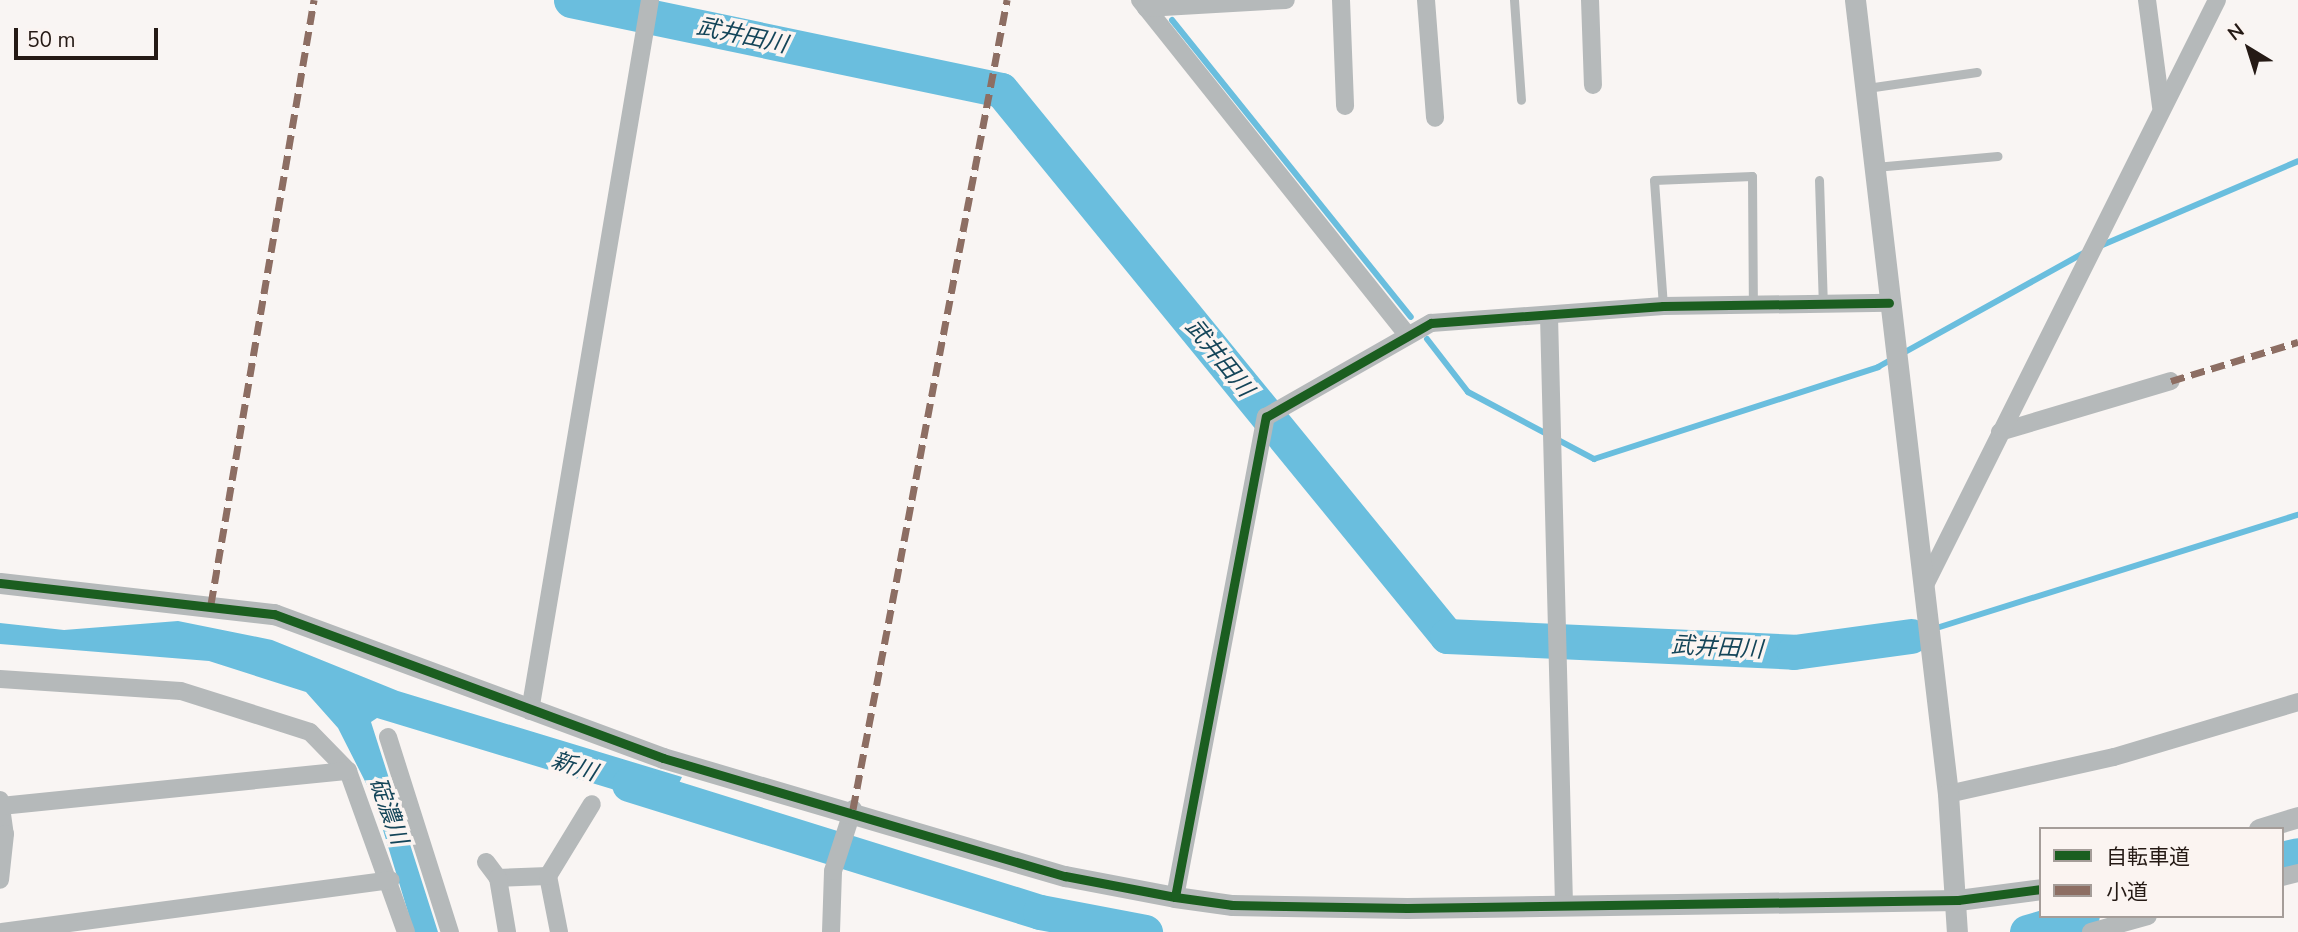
<!DOCTYPE html>
<meta charset="utf-8">
<style>
body{margin:0}
#map{position:relative;width:2298px;height:932px;overflow:hidden;background:#f9f5f3;font-family:"Nunito Sans","Noto Sans JP",sans-serif}
div>[style]{position:absolute}
[style*='--x']{left:calc(var(--x)*1px);top:calc(var(--y)*1px);width:calc(var(--w)*1px);rotate:calc(var(--a)*1deg)}
.water>*{inset:0;background:#6abede}
.stream>*{height:6px;margin:-3px;padding:0 3px;transform-origin:3px;border-radius:3px;background:#6abede}
.river>*{height:35px;margin:-17.5px;padding:0 17.5px;transform-origin:17.5px;border-radius:17.5px;background:#6abede}
.service>*{height:9px;margin:-4.5px;padding:0 4.5px;transform-origin:4.5px;border-radius:4.5px;background:#b5b9ba}
.minor>*{height:18px;margin:-9px;padding:0 9px;transform-origin:9px;border-radius:9px;background:#b5b9ba}
.tertiary>*{height:21px;margin:-10.5px;padding:0 10.5px;transform-origin:10.5px;border-radius:10.5px;background:#b5b9ba}
.quiet>*{height:7px;margin-top:-3.5px;transform-origin:0;background:repeating-linear-gradient(90deg,#8d6e63 0 14px,transparent 0 21px)}
.cycleway>*{height:9px;margin:-4.5px;padding:0 4.5px;transform-origin:4.5px;border-radius:4.5px;background:#1b5e20}
span{translate:-50% -50%;white-space:nowrap;text-align:center;line-height:1.15;-webkit-text-stroke:7px #fbf4f1;paint-order:stroke}
.water-label{font-size:23px;color:#144559;font-style:italic}
.legend{position:absolute;left:2039px;top:827px;width:245px;height:91px;box-sizing:border-box;background:#fbf4f1;border:2px solid #a59d99;margin:0;padding:9px 12px;list-style:none;font-size:21px;color:#251a15}
.legend li{display:flex;align-items:center;gap:14px;height:35px}
.legend b{width:35px;border:2px solid #a59d99}
.north{position:absolute;left:2214px;top:14px;width:70px;height:70px;-webkit-text-stroke:5px #fbf4f1;paint-order:stroke;rotate:322deg;font-size:19px;font-weight:700;line-height:28px;text-align:center;color:#251a15}
.north::after{content:'';display:block;margin:auto;width:24px;height:32px;background:#251a15;clip-path:polygon(50% 0,100% 100%,50% 72%,0 100%)}
.scale{position:absolute;left:14px;top:28px;width:144px;height:32px;box-sizing:border-box;border:4px solid #251a15;border-top:0;padding-left:9px;font-size:21px;line-height:24px;white-space:nowrap;color:#251a15;-webkit-text-stroke:5px #fbf4f1;paint-order:stroke}
</style>
<div id="map">
<div class="water">
<div style="clip-path:polygon(178px 621px,272px 640px,398px 691px,682px 777px,668px 806px,377px 718px,371px 722px,438px 932px,414px 932px,373px 797px,338px 728px,306px 692px,209px 661px,0 644px,0 623px,64px 630px)"></div>
</div>
<div class="stream">
<div style="--x:1172;--y:20;--w:381;--a:51.2"></div>
<div style="--x:2100;--y:246;--w:215;--a:-23.2"></div>
<div style="--x:1427;--y:339;--w:67;--a:52.3"></div>
<div style="--x:1468;--y:392;--w:143;--a:28"></div>
<div style="--x:1594;--y:459;--w:299;--a:-17.9"></div>
<div style="--x:1878;--y:367;--w:239;--a:-29"></div>
<div style="--x:1911;--y:636;--w:405;--a:-17.4"></div>
</div>
<div class="river">
<div style="--x:571;--y:0;--w:439;--a:11.8"></div>
<div style="--x:1001;--y:90;--w:705;--a:50.76"></div>
<div style="--x:1447;--y:636;--w:347;--a:2.6"></div>
<div style="--x:1794;--y:652;--w:118;--a:-7.8"></div>
<div style="--x:629;--y:784;--w:430;--a:17.3"></div>
<div style="--x:1040;--y:912;--w:107;--a:10.8"></div>
<div style="--x:2282;--y:859;--w:16;--a:-14"></div>
<div style="--x:2027;--y:932;--w:57;--a:-16.2"></div>
</div>
<div class="service">
<div style="--x:1514;--y:0;--w:100;--a:86"></div>
<div style="--x:1867;--y:88;--w:111;--a:-8.3"></div>
<div style="--x:1875;--y:167;--w:123;--a:-5.1"></div>
<div style="--x:1819;--y:180;--w:124;--a:88.2"></div>
<div style="--x:1663;--y:306;--w:126;--a:-94.1"></div>
<div style="--x:1654;--y:180;--w:98;--a:-2.3"></div>
<div style="--x:1752;--y:176;--w:129;--a:89.6"></div>
</div>
<div class="minor">
<div style="--x:1140;--y:0;--w:426;--a:51.4"></div>
<div style="--x:1341;--y:0;--w:106;--a:87.8"></div>
<div style="--x:1426;--y:0;--w:118;--a:85.6"></div>
<div style="--x:1590;--y:0;--w:85;--a:88"></div>
<div style="--x:2147;--y:0;--w:108;--a:82.5"></div>
<div style="--x:1146;--y:8;--w:140;--a:-3.3"></div>
<div style="--x:1549;--y:316;--w:589;--a:88.54"></div>
<div style="--x:2000;--y:432;--w:178;--a:-16.6"></div>
<div style="--x:1923;--y:589;--w:658;--a:-63.47"></div>
<div style="--x:0;--y:679;--w:181;--a:3.8"></div>
<div style="--x:181;--y:691;--w:135;--a:17.6"></div>
<div style="--x:310;--y:732;--w:54;--a:45.7"></div>
<div style="--x:348;--y:771;--w:171;--a:70.2"></div>
<div style="--x:530;--y:711;--w:721;--a:-80.42"></div>
<div style="--x:388;--y:737;--w:205;--a:72.4"></div>
<div style="--x:1948;--y:794;--w:170;--a:-12.6"></div>
<div style="--x:2114;--y:757;--w:192;--a:-16.6"></div>
<div style="--x:0;--y:800;--w:34;--a:82"></div>
<div style="--x:5;--y:834;--w:46;--a:96.2"></div>
<div style="--x:1;--y:806;--w:349;--a:-5.8"></div>
<div style="--x:486;--y:862;--w:20;--a:53"></div>
<div style="--x:498;--y:878;--w:50;--a:-2.3"></div>
<div style="--x:2282;--y:877;--w:16;--a:-14"></div>
<div style="--x:498;--y:878;--w:55;--a:80.5"></div>
<div style="--x:1175;--y:897;--w:489;--a:-79.3"></div>
<div style="--x:1266;--y:417;--w:190;--a:-29.7"></div>
<div style="--x:1431;--y:323;--w:233;--a:-4.2"></div>
<div style="--x:1663;--y:306;--w:226;--a:-0.8"></div>
<div style="--x:2;--y:932;--w:392;--a:-7.6"></div>
<div style="--x:559;--y:932;--w:57;--a:-101.1"></div>
<div style="--x:548;--y:876;--w:84;--a:-58.6"></div>
<div style="--x:831;--y:932;--w:61;--a:-88.1"></div>
<div style="--x:833;--y:871;--w:65;--a:-72.1"></div>
<div style="--x:2091;--y:932;--w:59;--a:-15.7"></div>
</div>
<div class="tertiary">
<div style="--x:1855;--y:0;--w:799;--a:83.32"></div>
<div style="--x:1948;--y:794;--w:138;--a:86.3"></div>
<div style="--x:0;--y:583;--w:276;--a:6.5"></div>
<div style="--x:274;--y:614;--w:415;--a:20.3"></div>
<div style="--x:663;--y:758;--w:419;--a:16.4"></div>
<div style="--x:1065;--y:876;--w:112;--a:10.8"></div>
<div style="--x:1175;--y:897;--w:58;--a:8"></div>
<div style="--x:1232;--y:905;--w:175;--a:1"></div>
<div style="--x:1407;--y:908;--w:551;--a:-0.83"></div>
<div style="--x:1958;--y:900;--w:84;--a:-7.5"></div>
<div style="--x:2259;--y:829;--w:41;--a:-17.1"></div>
</div>
<div class="quiet">
<div style="--x:2171;--y:381;--w:133;--a:-17.1"></div>
<div style="--x:211;--y:604;--w:613;--a:-80.32"></div>
<div style="--x:853;--y:809;--w:824;--a:-79.22"></div>
</div>
<div class="cycleway">
<div style="--x:0;--y:583;--w:276;--a:6.5"></div>
<div style="--x:274;--y:614;--w:415;--a:20.3"></div>
<div style="--x:663;--y:758;--w:419;--a:16.4"></div>
<div style="--x:1065;--y:876;--w:112;--a:10.8"></div>
<div style="--x:1175;--y:897;--w:58;--a:8"></div>
<div style="--x:1232;--y:905;--w:175;--a:1"></div>
<div style="--x:1407;--y:908;--w:551;--a:-0.83"></div>
<div style="--x:1958;--y:900;--w:84;--a:-7.5"></div>
<div style="--x:1175;--y:897;--w:489;--a:-79.3"></div>
<div style="--x:1266;--y:417;--w:190;--a:-29.7"></div>
<div style="--x:1431;--y:323;--w:233;--a:-4.2"></div>
<div style="--x:1663;--y:306;--w:226;--a:-0.8"></div>
</div>
<div class="water-label">
<span style="left:742px;top:36px;rotate:12deg">武井田川</span>
<span style="left:1219px;top:358px;rotate:51deg">武井田川</span>
<span style="left:1717px;top:648px;rotate:3deg">武井田川</span>
<span style="left:574px;top:767px;rotate:18deg">新川</span>
<span style="left:388px;top:811px;rotate:70deg">碇濃川</span>
</div>
<ul class="legend">
<li><b style="height:9px;background:#1b5e20"></b>自転車道</li>
<li><b style="height:9px;background:#8d6e63"></b>小道</li>
</ul>
<div class="north">N</div>
<div class="scale">50 m</div>
</div>
